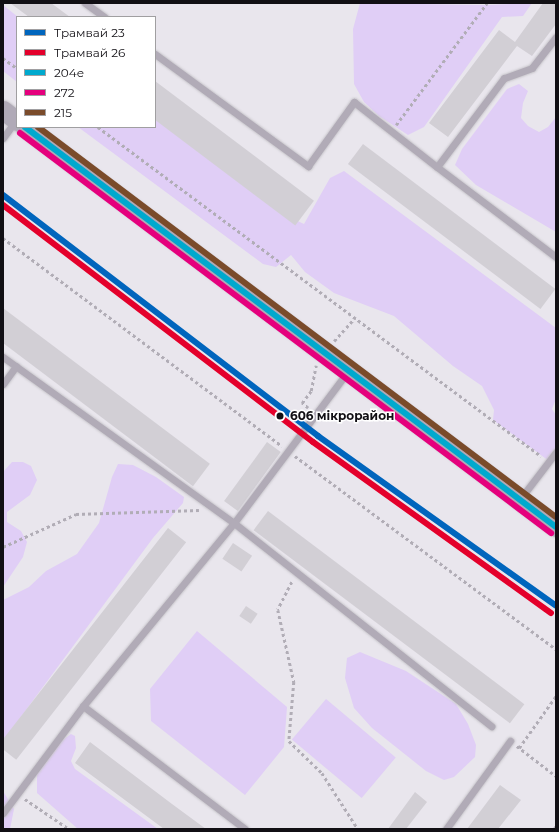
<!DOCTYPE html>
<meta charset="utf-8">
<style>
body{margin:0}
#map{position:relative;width:559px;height:832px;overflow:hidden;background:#e9e6ed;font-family:Montserrat,sans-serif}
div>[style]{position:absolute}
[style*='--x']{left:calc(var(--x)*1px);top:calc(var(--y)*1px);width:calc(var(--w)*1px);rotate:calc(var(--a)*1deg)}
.green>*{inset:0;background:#e0cef6;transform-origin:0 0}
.building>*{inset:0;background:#d2cfd5;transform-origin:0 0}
.path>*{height:2.5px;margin-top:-1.25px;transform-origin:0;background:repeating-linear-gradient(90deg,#b1adb6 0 3px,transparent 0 6px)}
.roads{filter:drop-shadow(0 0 1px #c6c4c9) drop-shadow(0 0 1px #c6c4c9)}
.service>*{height:7px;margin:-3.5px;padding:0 3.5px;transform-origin:3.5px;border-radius:3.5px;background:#b1abb7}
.secondary>*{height:19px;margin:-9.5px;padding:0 9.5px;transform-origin:9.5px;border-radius:9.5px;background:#b0aab7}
.bus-1>*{height:6px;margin:-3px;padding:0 3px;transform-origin:3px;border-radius:3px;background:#00a9ce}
.bus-2>*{height:6px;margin:-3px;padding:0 3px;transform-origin:3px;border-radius:3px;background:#e5007d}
.bus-3>*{height:6px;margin:-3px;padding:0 3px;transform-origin:3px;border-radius:3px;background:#7a4b2a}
.tram-1>*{height:6px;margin:-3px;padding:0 3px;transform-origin:3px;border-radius:3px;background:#0065bd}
.tram-2>*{height:6px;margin:-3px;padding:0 3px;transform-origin:3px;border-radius:3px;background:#e4002b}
.dots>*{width:11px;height:11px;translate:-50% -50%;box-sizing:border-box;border:2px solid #fff;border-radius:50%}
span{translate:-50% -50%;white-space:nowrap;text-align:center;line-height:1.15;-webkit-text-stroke:3px #fff;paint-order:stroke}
.stop-label{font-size:12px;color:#110f14;font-weight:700}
.left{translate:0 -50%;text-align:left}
.frame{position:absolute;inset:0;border:4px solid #110f14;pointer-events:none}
.legend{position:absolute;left:16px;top:16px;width:140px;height:112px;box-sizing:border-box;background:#fff;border:1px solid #a09fa1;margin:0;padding:5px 7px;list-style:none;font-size:12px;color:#110f14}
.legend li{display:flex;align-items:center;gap:8px;height:20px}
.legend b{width:20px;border:1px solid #a09fa1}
</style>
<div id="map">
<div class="green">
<div style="clip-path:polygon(360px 3px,486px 5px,532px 3px,523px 16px,502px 17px,424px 127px,408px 135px,379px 116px,364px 102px,354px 84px,353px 29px)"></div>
<div style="clip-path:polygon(3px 5px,18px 17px,17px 82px,3px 71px)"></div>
<div style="clip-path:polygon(519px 84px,528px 91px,523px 103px,521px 118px,528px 126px,539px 132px,548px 127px,556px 117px,556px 232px,476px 185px,455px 165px,462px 149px,507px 89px)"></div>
<div style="clip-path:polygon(155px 119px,285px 215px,304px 224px,330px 178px,344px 171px,556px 328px,556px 399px,552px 409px,556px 415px,556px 447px,549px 461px,493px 420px,494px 410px,482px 386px,453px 366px,394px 316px,334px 293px,305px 272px,291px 255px,276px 267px,263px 264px,78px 127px,155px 127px)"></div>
<div style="clip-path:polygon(12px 462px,23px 462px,31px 466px,37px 480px,30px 495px,7px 512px,7px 522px,21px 531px,27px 542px,23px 557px,3px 587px,3px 472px)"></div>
<div style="clip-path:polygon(118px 464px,133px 465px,156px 477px,184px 497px,183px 503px,153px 538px,3px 741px,3px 600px,29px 587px,46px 571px,77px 554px,99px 523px,112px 477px)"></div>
<div style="clip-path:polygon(197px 631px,287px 707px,284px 747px,245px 795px,151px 721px,150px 689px)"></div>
<div style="clip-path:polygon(360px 652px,406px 671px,456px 704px,468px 724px,476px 745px,475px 757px,454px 777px,444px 780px,426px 771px,372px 728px,354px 708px,345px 678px,347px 658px)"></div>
<div style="left:326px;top:699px;width:91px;height:53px;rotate:40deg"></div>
<div style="clip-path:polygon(71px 734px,75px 736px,76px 748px,71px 761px,75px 769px,158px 829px,78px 829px,37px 793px,37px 773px,60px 742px)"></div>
<div style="clip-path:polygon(3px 791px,14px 809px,10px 829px,3px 829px)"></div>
</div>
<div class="building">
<div style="clip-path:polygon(10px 3px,51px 3px,70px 17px,29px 17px)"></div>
<div style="clip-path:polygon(543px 3px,556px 3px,556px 24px,532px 56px,517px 46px,448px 137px,429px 123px,499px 30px,515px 42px)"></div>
<div style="left:155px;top:81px;width:199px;height:31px;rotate:37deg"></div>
<div style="left:363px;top:144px;width:241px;height:25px;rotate:37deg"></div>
<div style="left:3px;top:308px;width:259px;height:28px;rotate:37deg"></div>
<div style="left:267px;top:442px;width:17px;height:73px;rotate:36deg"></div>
<div style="left:268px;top:511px;width:321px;height:24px;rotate:37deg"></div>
<div style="left:168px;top:528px;width:23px;height:276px;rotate:38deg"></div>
<div style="left:233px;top:543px;width:23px;height:19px;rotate:34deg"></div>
<div style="left:246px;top:606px;width:14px;height:12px;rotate:34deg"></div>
<div style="clip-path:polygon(90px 742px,172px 804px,206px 829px,164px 829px,75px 763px)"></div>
<div style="clip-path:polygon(500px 785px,521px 800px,498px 829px,467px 829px)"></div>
<div style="clip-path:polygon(415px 792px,427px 802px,406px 829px,388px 829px)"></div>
</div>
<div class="path">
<div style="--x:3;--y:58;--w:17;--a:36"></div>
<div style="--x:396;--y:125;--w:152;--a:-53.3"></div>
<div style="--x:98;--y:127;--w:552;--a:36.6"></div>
<div style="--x:3;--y:238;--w:348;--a:36.7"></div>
<div style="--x:334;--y:341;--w:31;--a:-48"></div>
<div style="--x:308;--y:408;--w:8;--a:-140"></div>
<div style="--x:302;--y:403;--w:15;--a:-53"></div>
<div style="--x:311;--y:391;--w:26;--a:-79"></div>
<div style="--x:295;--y:456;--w:325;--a:36.5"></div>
<div style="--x:3;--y:547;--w:80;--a:-24.3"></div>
<div style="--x:76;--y:514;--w:123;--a:-1.9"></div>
<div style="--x:292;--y:582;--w:31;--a:117"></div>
<div style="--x:278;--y:610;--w:74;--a:77.5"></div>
<div style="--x:294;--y:682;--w:59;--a:94.8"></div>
<div style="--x:289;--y:741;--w:46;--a:44.1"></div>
<div style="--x:322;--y:773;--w:67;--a:57.3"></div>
<div style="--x:517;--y:746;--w:49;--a:37.6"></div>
<div style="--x:519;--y:748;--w:64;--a:-54.6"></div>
<div style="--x:25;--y:799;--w:53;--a:34.3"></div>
<div style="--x:554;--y:829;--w:4;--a:-56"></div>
</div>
<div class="roads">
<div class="service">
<div style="--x:85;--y:3;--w:24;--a:36"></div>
<div style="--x:556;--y:37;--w:39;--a:128"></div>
<div style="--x:532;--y:68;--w:30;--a:160"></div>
<div style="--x:504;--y:78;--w:111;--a:127"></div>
<div style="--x:437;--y:167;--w:149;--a:37.1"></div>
<div style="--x:155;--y:54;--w:190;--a:36.2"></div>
<div style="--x:308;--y:166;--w:79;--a:-54.3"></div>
<div style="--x:354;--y:102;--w:105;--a:38.1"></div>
<div style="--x:3;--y:138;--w:22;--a:-54"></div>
<div style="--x:3;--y:357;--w:284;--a:35.7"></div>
<div style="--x:234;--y:523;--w:190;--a:-53.1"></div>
<div style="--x:3;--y:384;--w:22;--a:-54"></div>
<div style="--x:520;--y:499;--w:59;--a:-52.5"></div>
<div style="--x:83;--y:706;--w:203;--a:37.2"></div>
<div style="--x:3;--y:813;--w:134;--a:-53.2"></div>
<div style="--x:83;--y:706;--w:237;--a:-50.5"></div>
<div style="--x:234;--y:523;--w:328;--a:38.3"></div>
<div style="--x:446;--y:829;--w:109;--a:-54"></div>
</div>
<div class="secondary">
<div style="--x:3;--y:110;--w:18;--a:38"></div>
<div style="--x:25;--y:127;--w:665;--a:36.99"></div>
</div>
</div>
<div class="bus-1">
<div style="--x:25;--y:127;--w:665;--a:36.99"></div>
</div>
<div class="bus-2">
<div style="--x:20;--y:133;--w:665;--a:36.99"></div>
</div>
<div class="bus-3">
<div style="--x:38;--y:127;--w:648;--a:36.98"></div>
</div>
<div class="tram-1">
<div style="--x:3;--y:195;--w:397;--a:37.4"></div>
<div style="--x:318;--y:436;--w:292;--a:35.5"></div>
</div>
<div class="tram-2">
<div style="--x:3;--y:205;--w:390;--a:37.4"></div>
<div style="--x:313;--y:442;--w:293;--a:35.7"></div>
</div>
<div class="dots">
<div style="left:280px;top:416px;background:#110f14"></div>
</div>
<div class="stop-label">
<span class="left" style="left:290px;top:416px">606 мікрорайон</span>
</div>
<div class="frame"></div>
<ul class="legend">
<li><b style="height:5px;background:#0065bd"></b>Трамвай 23</li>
<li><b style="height:5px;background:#e4002b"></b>Трамвай 26</li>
<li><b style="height:5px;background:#00a9ce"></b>204е</li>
<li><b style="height:5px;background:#e5007d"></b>272</li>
<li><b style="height:5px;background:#7a4b2a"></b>215</li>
</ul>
</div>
